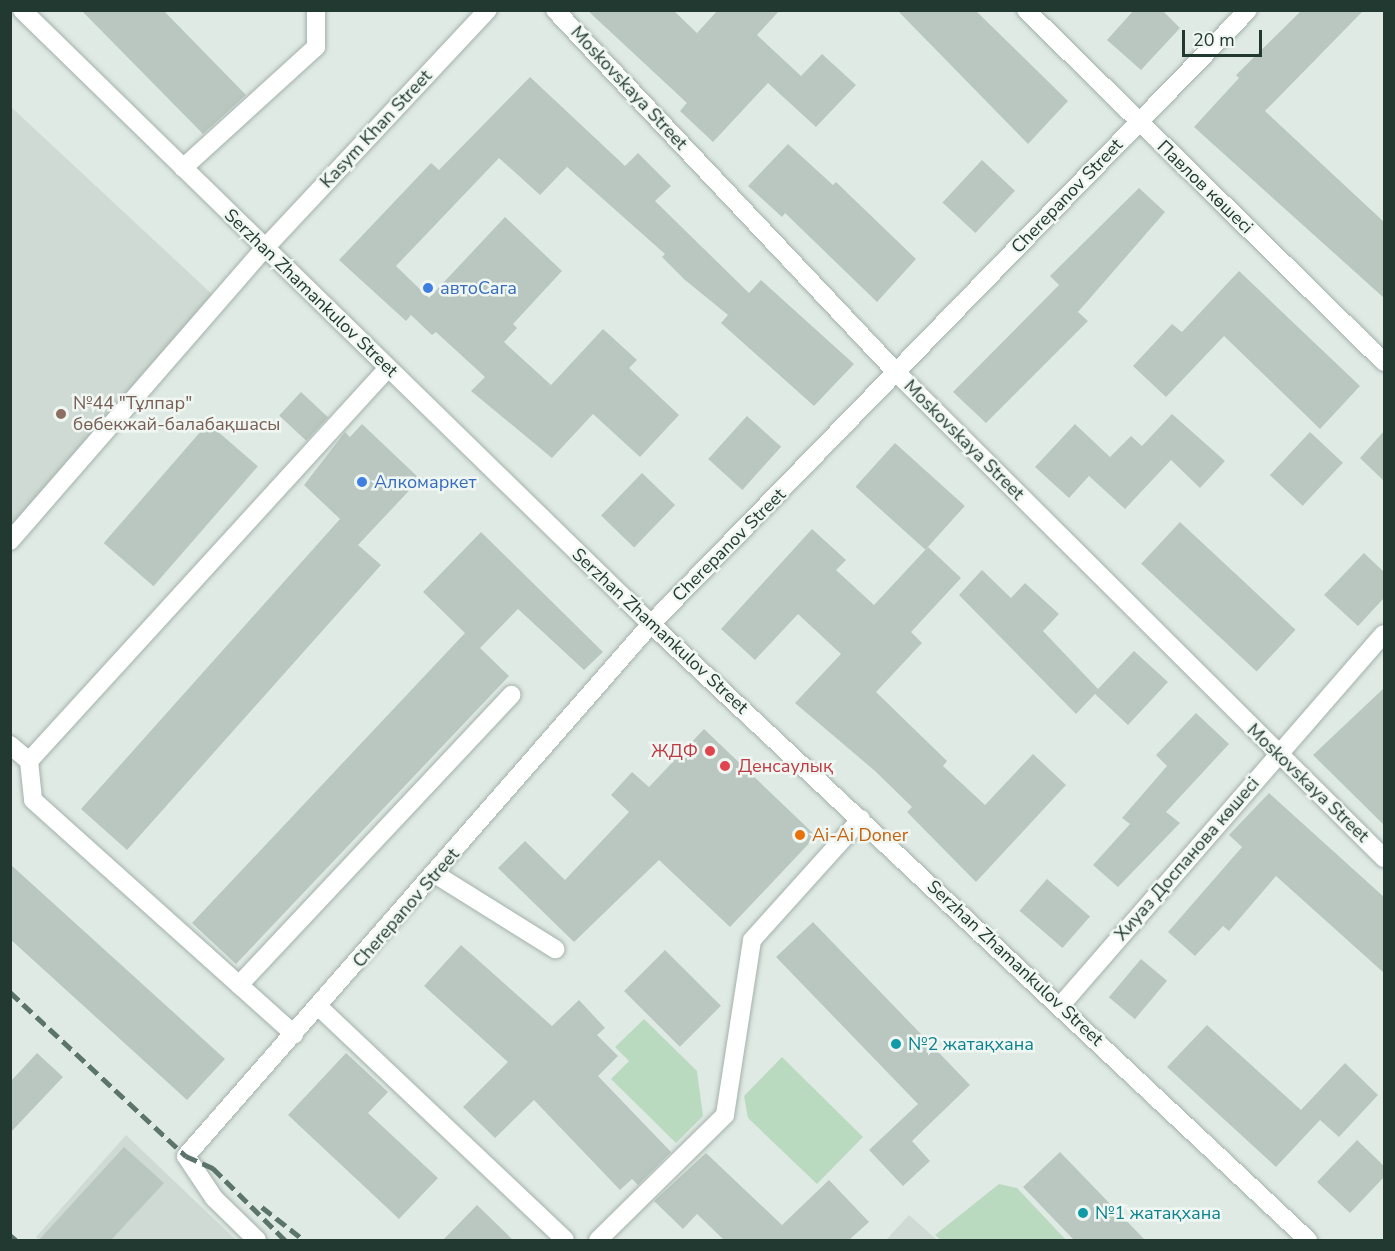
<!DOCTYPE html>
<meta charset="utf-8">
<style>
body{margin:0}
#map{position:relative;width:1395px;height:1251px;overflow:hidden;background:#e0eae5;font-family:"Nunito Sans",sans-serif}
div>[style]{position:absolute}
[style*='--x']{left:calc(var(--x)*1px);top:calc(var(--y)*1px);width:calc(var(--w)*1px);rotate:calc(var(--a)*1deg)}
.built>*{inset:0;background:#cedad3}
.green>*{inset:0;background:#badac0}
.building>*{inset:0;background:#b9c7c0;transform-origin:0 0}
.roads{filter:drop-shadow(0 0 2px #a3b1ab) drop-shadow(0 0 2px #a3b1ab)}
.minor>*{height:18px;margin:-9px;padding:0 9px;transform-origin:9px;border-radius:9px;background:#fff}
.rail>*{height:4.5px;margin-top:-2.25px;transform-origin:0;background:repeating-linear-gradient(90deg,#5c756c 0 12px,transparent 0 18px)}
.dots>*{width:16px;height:16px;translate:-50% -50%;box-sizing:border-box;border:3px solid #f0f7f3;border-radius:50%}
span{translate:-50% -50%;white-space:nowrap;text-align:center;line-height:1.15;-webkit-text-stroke:5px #f0f7f3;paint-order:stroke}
.street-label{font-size:18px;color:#223931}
.shop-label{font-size:18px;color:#366cbe}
.left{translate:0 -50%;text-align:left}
.education-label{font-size:18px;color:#785e54}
.health-label{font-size:18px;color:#be3a42}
.right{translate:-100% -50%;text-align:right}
.food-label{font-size:18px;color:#c56008}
.culture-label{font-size:18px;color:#0d838f}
.frame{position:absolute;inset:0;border:12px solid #223931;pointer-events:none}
.scale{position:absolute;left:1182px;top:30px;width:80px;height:27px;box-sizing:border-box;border:3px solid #223931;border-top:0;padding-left:8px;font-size:18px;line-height:21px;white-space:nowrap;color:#223931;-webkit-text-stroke:4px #f0f7f3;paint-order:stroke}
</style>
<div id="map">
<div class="built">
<div style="clip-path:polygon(11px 107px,214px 296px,11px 531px)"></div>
<div style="clip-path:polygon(126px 1135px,236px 1240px,39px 1240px,36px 1237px)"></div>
<div style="clip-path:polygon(909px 1215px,937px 1240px,886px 1240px)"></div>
</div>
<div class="green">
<div style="clip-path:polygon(644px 1019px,697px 1071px,703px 1116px,676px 1143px,611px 1079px,629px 1061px,615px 1047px)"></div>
<div style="clip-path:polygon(782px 1057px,863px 1137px,817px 1184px,748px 1118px,744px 1096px)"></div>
<div style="clip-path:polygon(999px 1184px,1017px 1188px,1066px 1240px,941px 1240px,935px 1235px)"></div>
</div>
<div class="building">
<div style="clip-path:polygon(81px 10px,163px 10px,246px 95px,203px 134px)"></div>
<div style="clip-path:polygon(587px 10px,673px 10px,697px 33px,718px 10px,780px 10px,757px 35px,801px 76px,822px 54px,856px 85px,816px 127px,768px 83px,713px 142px,680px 111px,687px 103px)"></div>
<div style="clip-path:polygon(897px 10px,975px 10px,1068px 101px,1028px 144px)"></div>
<div style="clip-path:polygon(1134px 10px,1162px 10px,1180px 28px,1141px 70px,1107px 40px)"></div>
<div style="clip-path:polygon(1302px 10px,1364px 10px,1265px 111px,1384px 222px,1384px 298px,1194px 127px,1239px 78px,1236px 75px)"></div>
<div style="clip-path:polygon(530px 77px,625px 166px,638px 153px,671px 186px,655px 201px,749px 293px,761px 280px,854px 364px,814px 406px,721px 323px,728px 315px,685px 280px,662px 257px,665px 254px,567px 167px,540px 195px,499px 158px,396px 266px,429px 298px,505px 217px,562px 271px,513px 324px,517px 328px,504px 342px,551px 385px,603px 329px,637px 360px,629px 368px,679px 415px,640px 457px,593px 414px,552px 458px,471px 391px,485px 377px,436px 332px,432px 335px,411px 315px,406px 321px,339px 260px,431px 163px,439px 170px)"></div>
<div style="clip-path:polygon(788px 144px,833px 185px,836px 182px,916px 259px,877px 302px,785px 213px,782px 217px,748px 186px)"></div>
<div style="left:982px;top:160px;width:45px;height:58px;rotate:43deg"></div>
<div style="clip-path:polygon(1139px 188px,1165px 212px,1078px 312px,1088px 321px,986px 423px,953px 392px,1059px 285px,1050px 276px)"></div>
<div style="clip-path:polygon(1239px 271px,1360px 386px,1320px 429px,1224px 336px,1166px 397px,1133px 366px,1172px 324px,1182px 332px)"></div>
<div style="left:301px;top:392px;width:37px;height:32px;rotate:43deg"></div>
<div style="clip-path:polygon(1172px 414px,1225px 461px,1200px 488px,1171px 460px,1125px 509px,1089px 476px,1069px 498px,1035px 467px,1075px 424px,1110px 457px,1131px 436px,1142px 446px)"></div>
<div style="left:747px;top:416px;width:46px;height:58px;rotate:42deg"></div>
<div style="left:208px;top:423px;width:66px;height:159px;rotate:41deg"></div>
<div style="clip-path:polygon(362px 424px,420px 479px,358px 545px,381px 565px,127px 850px,81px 809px,340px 519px,304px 485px,345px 432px,350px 437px)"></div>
<div style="clip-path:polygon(1384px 431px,1384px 481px,1360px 458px)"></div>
<div style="left:1310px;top:432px;width:45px;height:59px;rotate:43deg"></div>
<div style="left:895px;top:443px;width:94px;height:59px;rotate:42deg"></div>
<div style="left:642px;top:473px;width:46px;height:59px;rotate:44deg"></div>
<div style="left:1180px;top:522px;width:158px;height:57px;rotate:43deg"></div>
<div style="clip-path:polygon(812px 529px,846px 560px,836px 570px,874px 605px,928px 547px,961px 578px,911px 632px,922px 643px,876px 692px,947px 761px,943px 766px,985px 805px,1033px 754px,1066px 785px,976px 882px,907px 812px,912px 807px,875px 771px,795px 703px,841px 654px,798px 614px,755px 660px,721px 629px)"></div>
<div style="clip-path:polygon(481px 532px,603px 652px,584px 670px,518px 609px,480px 648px,509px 676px,236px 964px,192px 923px,465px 633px,423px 592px)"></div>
<div style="clip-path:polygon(1364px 553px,1384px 572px,1384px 598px,1358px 626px,1324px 595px)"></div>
<div style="clip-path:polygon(982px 570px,1011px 598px,1025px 583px,1059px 614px,1043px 631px,1098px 689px,1134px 651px,1168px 682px,1128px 725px,1095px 694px,1076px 714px,959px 595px)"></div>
<div style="clip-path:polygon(1384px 688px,1384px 825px,1313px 755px)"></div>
<div style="clip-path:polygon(1196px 713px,1229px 744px,1166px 812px,1180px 823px,1118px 887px,1093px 865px,1130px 824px,1122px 818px,1167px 766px,1156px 755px)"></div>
<div style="clip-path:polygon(704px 729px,816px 836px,730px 927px,659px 860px,574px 942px,498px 868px,525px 841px,565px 880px,629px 812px,611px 795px,632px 772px,649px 787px)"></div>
<div style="clip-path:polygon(1269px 793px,1384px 897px,1384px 973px,1276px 876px,1229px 931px,1223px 926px,1195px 956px,1168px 932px,1242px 847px,1229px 835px)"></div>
<div style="clip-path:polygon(10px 864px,225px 1059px,187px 1100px,10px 939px)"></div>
<div style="left:1047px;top:879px;width:57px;height:42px;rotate:41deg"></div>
<div style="clip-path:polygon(813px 922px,970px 1085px,912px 1141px,930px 1161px,903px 1186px,869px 1150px,918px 1104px,776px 957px)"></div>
<div style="clip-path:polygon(461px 945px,552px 1026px,579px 1000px,605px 1028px,597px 1035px,618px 1056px,598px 1076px,671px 1152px,638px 1185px,632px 1179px,620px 1190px,534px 1100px,495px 1138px,463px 1107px,508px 1062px,424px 986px)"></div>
<div style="left:665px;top:950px;width:79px;height:58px;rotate:45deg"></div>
<div style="left:1141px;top:959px;width:34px;height:50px;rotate:40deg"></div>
<div style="clip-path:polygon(1207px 1025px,1301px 1110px,1345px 1063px,1378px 1095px,1339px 1137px,1320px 1120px,1276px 1167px,1167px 1067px)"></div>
<div style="clip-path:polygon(37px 1053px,63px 1077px,10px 1133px,10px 1082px)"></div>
<div style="clip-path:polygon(346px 1053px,388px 1092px,368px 1113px,438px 1178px,399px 1219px,288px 1115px)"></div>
<div style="clip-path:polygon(1357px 1140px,1384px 1166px,1384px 1177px,1350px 1213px,1317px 1182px)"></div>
<div style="clip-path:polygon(124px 1147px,164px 1183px,111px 1240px,39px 1240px)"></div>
<div style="clip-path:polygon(1060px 1152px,1145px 1240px,1074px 1240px,1023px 1187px)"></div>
<div style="clip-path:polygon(706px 1153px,782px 1225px,829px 1180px,869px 1222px,849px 1240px,724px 1240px,697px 1214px,683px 1229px,654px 1201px)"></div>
<div style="clip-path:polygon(477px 1205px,513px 1240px,443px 1240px)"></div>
</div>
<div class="roads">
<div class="minor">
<div style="--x:22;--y:10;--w:879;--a:44.31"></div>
<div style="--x:651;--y:624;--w:901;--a:43.16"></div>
<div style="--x:555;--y:10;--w:500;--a:46.7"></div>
<div style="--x:898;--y:374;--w:686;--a:44.88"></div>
<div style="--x:1026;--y:10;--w:502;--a:44.52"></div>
<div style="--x:183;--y:168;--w:180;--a:-42.3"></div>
<div style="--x:316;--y:47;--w:37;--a:-90"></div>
<div style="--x:10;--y:541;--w:388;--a:-49"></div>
<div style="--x:265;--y:248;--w:326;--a:-46.9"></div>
<div style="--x:10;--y:745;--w:25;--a:40"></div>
<div style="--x:29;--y:761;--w:532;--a:-47.59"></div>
<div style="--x:29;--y:761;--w:39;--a:84"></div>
<div style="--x:33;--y:800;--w:351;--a:41.9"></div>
<div style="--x:435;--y:874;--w:142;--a:32"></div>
<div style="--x:239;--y:985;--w:398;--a:-46.8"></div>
<div style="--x:1062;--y:1004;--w:490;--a:-49"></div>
<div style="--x:320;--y:1008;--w:337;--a:43.4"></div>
<div style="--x:257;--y:1240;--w:60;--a:-135.7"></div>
<div style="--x:214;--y:1198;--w:50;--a:-123.7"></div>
<div style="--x:186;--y:1156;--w:707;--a:-48.84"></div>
<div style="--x:651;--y:624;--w:856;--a:-45.8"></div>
<div style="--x:598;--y:1240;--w:178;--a:-44.5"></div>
<div style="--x:725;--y:1115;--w:177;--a:-81.2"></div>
<div style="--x:752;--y:940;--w:163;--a:-48"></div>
</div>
</div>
<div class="rail">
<div style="--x:10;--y:992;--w:241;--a:43"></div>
<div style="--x:186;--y:1156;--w:30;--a:24"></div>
<div style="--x:213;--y:1168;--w:102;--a:45"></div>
<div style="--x:262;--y:1207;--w:53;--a:38.2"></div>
<div style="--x:10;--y:1235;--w:8;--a:40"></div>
</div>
<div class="dots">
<div style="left:428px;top:288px;background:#3f7fe0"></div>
<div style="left:61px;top:414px;background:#8d6e63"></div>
<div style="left:362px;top:482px;background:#3f7fe0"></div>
<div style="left:710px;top:751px;background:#e0444e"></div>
<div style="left:725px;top:766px;background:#e0444e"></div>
<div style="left:800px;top:835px;background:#e8710a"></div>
<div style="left:896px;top:1044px;background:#0f9aa8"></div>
<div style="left:1083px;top:1213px;background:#0f9aa8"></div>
</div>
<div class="street-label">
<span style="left:629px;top:88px;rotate:47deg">Moskovskaya Street</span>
<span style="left:376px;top:129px;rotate:-47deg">Kasym Khan Street</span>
<span style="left:1205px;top:187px;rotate:44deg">Павлов көшесі</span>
<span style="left:1067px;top:196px;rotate:-46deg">Cherepanov Street</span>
<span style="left:311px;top:293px;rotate:44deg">Serzhan Zhamankulov Street</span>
<span style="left:964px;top:440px;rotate:45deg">Moskovskaya Street</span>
<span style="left:729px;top:545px;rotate:-45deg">Cherepanov Street</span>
<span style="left:660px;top:631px;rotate:43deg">Serzhan Zhamankulov Street</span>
<span style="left:1308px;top:783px;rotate:44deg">Moskovskaya Street</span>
<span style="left:1187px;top:859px;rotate:-49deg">Хиуаз Доспанова көшесі</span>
<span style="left:406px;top:908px;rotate:-49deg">Cherepanov Street</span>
<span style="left:1015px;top:963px;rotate:43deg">Serzhan Zhamankulov Street</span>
</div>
<div class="shop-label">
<span class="left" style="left:440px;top:288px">автоСага</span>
<span class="left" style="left:374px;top:482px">Алкомаркет</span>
</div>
<div class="education-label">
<span class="left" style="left:73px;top:414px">№44 "Тұлпар"<br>бөбекжай-балабақшасы</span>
</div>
<div class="health-label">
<span class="right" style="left:698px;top:751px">ЖДФ</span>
<span class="left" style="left:738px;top:766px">Денсаулық</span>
</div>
<div class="food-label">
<span class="left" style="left:812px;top:835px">Ai-Ai Doner</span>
</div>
<div class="culture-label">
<span class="left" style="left:908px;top:1044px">№2 жатақхана</span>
<span class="left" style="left:1095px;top:1213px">№1 жатақхана</span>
</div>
<div class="frame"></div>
<div class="scale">20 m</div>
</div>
